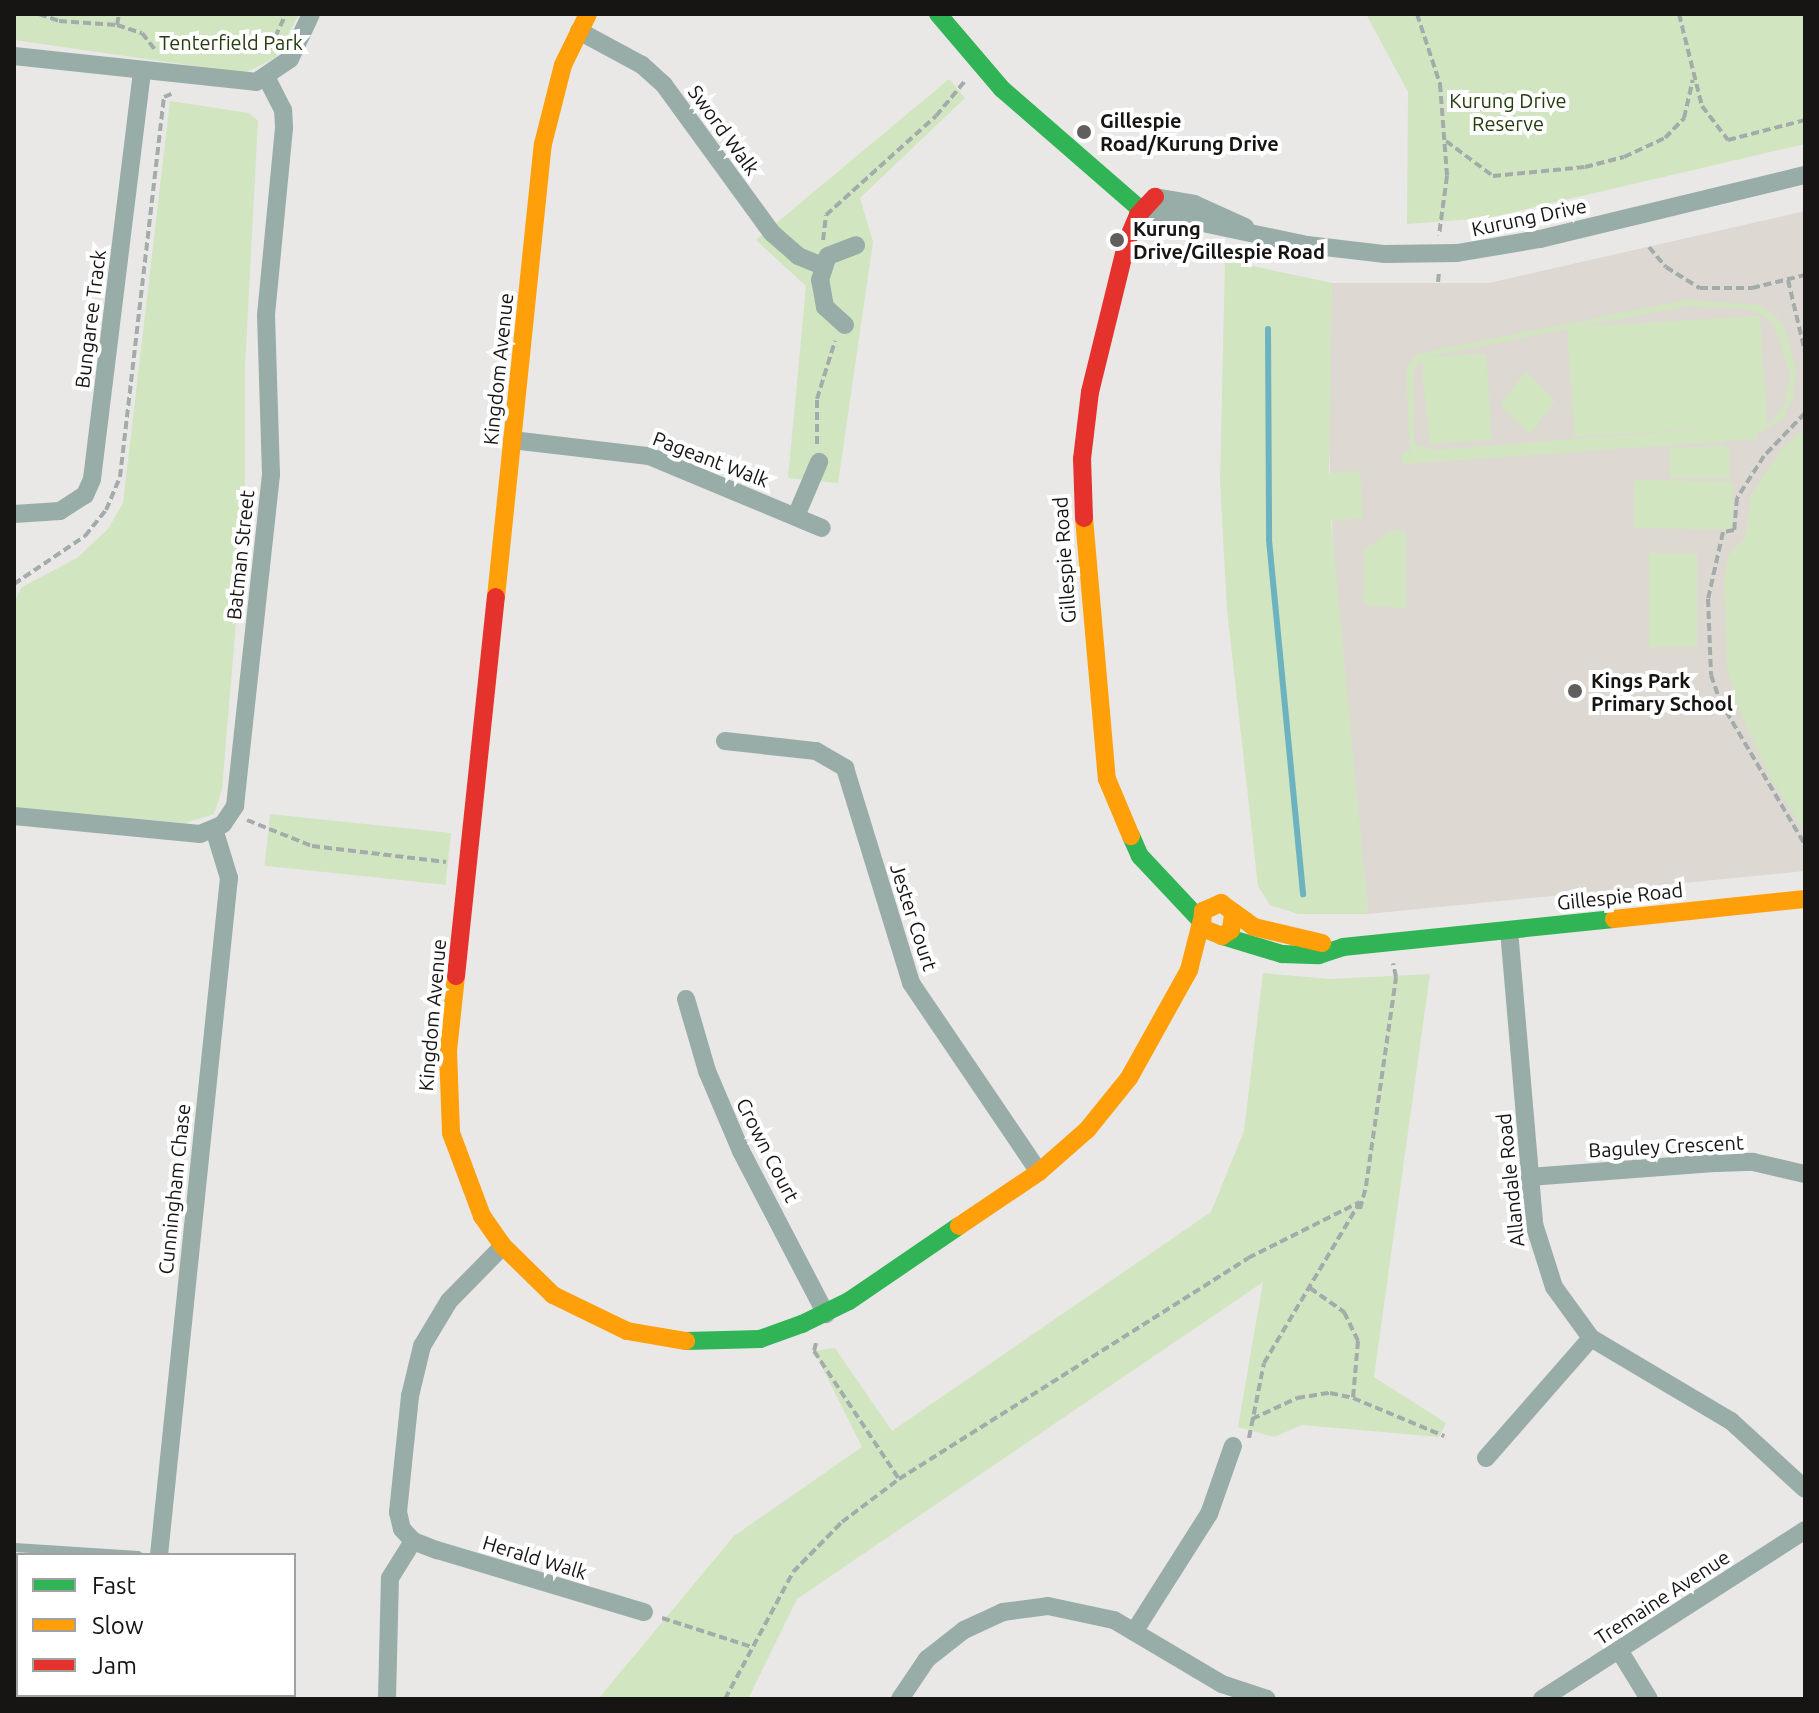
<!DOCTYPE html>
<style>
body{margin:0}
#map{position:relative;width:1819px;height:1713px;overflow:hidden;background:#e9e8e6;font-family:Ubuntu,sans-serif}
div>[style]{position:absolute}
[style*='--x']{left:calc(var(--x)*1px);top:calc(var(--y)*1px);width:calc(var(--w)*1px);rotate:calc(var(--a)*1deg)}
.built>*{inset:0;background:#ddd9d2}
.green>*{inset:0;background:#d1e5c1;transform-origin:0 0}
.stream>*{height:6px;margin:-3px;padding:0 3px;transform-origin:3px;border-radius:3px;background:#6cb3bf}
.path>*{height:4px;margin-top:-2px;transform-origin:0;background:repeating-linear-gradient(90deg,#a3acaa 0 8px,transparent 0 12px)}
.lane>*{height:9px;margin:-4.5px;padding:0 4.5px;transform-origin:4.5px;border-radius:4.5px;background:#98aca8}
.street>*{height:18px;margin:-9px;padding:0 9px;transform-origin:9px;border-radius:9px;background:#98aca8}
.fast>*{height:18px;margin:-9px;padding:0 9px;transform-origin:9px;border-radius:9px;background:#30b455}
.slow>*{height:18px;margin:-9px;padding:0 9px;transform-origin:9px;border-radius:9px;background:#ff9f0a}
.jam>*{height:18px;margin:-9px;padding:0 9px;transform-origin:9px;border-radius:9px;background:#e5322d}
.dots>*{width:22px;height:22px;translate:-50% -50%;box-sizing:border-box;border:4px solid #fff;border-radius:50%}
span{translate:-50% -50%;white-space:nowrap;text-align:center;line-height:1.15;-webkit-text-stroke:8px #fff;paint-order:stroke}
.park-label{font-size:20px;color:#253c0f}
.poi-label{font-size:20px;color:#161514;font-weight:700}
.left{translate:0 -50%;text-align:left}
.street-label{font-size:20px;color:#161514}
.frame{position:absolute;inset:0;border:16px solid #161514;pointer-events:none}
.legend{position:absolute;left:16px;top:1553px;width:280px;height:144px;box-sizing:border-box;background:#fff;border:2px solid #a2a1a1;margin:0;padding:10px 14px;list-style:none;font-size:24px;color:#161514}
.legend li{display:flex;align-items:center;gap:16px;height:40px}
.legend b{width:40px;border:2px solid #a2a1a1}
</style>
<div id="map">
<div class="built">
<div style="clip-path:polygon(1805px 211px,1805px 871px,1368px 914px,1334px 578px,1327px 386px,1332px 283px,1489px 283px)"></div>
</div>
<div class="green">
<div style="clip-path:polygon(14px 14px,299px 14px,275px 58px,244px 73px,14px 40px)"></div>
<div style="clip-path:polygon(1366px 14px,1805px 14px,1805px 144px,1488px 218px,1407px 224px,1408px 92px)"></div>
<div style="clip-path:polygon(949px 79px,965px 98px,860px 198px,873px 242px,838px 483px,788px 478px,806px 286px,756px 240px)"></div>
<div style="clip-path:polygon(170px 101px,249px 113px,258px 121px,245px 367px,245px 516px,222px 789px,214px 814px,185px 823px,14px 808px,14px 602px,22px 587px,77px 558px,108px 529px,123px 503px)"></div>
<div style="clip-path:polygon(1225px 260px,1332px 283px,1329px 473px,1360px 471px,1363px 518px,1331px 521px,1368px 914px,1298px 914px,1270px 905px,1258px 886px,1227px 610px,1220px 481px)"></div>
<div style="clip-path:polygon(evenodd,1687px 300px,1758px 305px,1777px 317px,1787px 333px,1796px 371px,1793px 396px,1783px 419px,1757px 434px,1757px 439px,1403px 464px,1402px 452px,1410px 451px,1406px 370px,1416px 354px,1687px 300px,1687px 306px,1748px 309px,1762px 315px,1774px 324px,1790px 374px,1785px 404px,1774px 419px,1767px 424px,1760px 316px,1579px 327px,1687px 306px,1687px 300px,1567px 329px,1575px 437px,1767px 424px,1433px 450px,1414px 444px,1413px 373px,1421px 358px,1430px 444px,1492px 440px,1486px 354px,1427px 357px,1567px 329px)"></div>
<div style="clip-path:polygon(1526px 371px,1555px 401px,1530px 434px,1500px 405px)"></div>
<div style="clip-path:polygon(1805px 428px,1805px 831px,1771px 779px,1736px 704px,1727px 665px,1724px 582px,1728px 556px,1745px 538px,1751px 495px,1781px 449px)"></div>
<div style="clip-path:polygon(1723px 445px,1730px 452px,1730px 478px,1670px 478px,1669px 449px)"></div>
<div style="left:1635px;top:480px;width:98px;height:48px;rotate:1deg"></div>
<div style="clip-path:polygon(1391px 531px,1406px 531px,1406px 608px,1364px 605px,1364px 550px)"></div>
<div style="left:1649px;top:553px;width:48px;height:94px"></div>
<div style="left:270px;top:814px;width:182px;height:52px;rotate:6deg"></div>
<div style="clip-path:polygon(1263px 973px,1330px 979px,1430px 974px,1374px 1377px,1446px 1423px,1439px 1437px,1302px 1425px,1274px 1437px,1238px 1427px,1263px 1282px,797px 1599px,748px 1699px,598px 1699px,734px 1536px,862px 1447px,814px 1351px,835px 1348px,892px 1431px,1211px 1212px,1244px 1131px)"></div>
</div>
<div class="stream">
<div style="--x:1268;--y:329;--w:211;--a:89.7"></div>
<div style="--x:1269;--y:540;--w:356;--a:84.5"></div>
</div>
<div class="path">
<div style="--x:39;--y:14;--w:21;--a:19"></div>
<div style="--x:59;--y:21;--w:58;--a:3.9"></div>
<div style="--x:117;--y:25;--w:11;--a:-80"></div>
<div style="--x:1417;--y:14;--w:74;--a:71.8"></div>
<div style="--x:1440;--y:84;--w:92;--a:85.6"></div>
<div style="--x:1447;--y:176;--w:60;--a:97.7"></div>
<div style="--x:1679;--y:14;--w:95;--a:76"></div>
<div style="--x:1702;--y:106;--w:43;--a:52.6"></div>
<div style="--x:1728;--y:140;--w:80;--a:-14.6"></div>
<div style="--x:117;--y:25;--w:26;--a:18"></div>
<div style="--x:142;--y:33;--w:23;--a:52"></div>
<div style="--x:270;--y:48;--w:38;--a:-65"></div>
<div style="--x:1446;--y:141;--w:59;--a:36.7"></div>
<div style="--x:1493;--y:176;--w:92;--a:-5.6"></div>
<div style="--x:1585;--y:167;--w:40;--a:-14.4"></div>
<div style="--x:1624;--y:157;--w:45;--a:-24.9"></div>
<div style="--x:1665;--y:138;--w:28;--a:-46"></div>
<div style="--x:1684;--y:118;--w:39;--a:-77"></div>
<div style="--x:823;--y:240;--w:25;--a:-83"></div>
<div style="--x:826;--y:215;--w:148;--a:-42"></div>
<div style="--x:936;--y:116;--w:45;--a:-50.4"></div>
<div style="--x:1649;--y:247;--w:26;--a:50"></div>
<div style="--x:1666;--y:267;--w:40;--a:32"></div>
<div style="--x:1700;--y:288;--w:52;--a:0"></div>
<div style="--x:1752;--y:288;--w:55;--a:-13.8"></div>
<div style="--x:1788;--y:280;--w:74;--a:76.7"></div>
<div style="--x:1438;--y:282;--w:10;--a:-84"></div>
<div style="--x:1805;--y:413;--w:59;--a:133.6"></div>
<div style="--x:1764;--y:456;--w:50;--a:122.7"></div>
<div style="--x:1737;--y:498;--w:32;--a:95"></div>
<div style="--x:1734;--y:530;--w:11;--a:170"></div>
<div style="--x:1723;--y:532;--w:69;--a:102.6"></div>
<div style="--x:1708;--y:599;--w:76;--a:87.7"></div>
<div style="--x:1711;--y:675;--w:28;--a:71"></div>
<div style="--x:1720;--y:701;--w:167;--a:59.4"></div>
<div style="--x:817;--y:444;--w:45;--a:-90"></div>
<div style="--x:817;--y:399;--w:61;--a:-72.8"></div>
<div style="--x:14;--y:584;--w:86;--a:-34.1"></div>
<div style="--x:85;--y:536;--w:33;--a:-51"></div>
<div style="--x:106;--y:510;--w:36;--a:-67"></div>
<div style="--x:120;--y:477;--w:383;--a:-83.4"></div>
<div style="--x:164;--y:97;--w:8;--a:-23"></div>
<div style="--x:247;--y:820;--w:70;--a:21.8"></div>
<div style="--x:312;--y:846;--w:135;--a:6.8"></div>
<div style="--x:1310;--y:1288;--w:42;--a:35.2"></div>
<div style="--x:1344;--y:1312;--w:32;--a:64"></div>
<div style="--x:1358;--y:1341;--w:57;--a:95"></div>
<div style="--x:816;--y:1343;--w:8;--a:104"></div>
<div style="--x:814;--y:1351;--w:154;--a:56.4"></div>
<div style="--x:1252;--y:1419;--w:50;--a:-25"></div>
<div style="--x:1297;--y:1398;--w:33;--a:-9"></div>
<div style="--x:1330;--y:1393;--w:24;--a:12"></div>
<div style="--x:1353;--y:1398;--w:99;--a:22.7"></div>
<div style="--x:1249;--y:1438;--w:76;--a:-78.7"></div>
<div style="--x:1264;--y:1363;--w:187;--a:-59.2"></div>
<div style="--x:1360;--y:1202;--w:7;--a:90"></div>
<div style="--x:1360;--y:1209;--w:24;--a:-75"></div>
<div style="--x:1366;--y:1186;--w:211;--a:-81.8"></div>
<div style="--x:1396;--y:977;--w:14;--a:-102"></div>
<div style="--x:662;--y:1618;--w:95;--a:17.9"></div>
<div style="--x:725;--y:1699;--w:144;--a:-61.8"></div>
<div style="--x:793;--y:1572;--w:70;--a:-45.6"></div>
<div style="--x:842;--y:1522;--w:71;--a:-37"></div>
<div style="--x:899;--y:1479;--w:413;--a:-32.3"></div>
<div style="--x:1248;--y:1258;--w:125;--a:-26.6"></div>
</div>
<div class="lane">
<div style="--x:14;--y:1547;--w:124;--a:3.7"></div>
</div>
<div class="street">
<div style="--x:579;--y:31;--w:72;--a:28.4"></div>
<div style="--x:642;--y:65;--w:30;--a:42"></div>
<div style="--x:664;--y:85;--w:183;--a:53.9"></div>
<div style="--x:772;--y:233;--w:35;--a:41"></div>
<div style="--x:798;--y:256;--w:27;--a:22"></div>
<div style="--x:14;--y:56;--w:243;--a:6.1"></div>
<div style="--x:256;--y:82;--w:41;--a:-34.1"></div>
<div style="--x:290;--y:59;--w:50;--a:-65"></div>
<div style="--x:1155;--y:197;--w:40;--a:10"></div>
<div style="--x:1194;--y:204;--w:56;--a:24.3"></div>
<div style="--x:1141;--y:210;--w:170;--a:11.9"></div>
<div style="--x:1307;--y:245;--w:79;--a:6.6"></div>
<div style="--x:1385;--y:254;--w:72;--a:-0.8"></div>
<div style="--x:1457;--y:253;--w:84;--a:-9.6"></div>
<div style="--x:1540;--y:239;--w:273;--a:-13.6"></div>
<div style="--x:845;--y:325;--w:27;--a:-138"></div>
<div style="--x:825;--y:307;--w:27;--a:-100"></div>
<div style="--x:820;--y:280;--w:25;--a:-72"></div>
<div style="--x:828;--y:256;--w:30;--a:-21"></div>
<div style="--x:512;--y:440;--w:138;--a:6.7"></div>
<div style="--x:649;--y:456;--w:187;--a:22.6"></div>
<div style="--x:14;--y:514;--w:46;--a:-3.7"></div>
<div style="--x:60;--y:511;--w:30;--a:-33"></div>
<div style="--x:85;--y:495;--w:17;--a:-66"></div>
<div style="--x:92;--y:479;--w:411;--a:-83"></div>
<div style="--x:796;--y:516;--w:59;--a:-66.9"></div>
<div style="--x:725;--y:741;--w:92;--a:6.3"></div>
<div style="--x:816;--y:751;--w:34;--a:30"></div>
<div style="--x:845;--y:768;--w:225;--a:72.9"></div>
<div style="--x:911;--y:983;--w:228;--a:55.9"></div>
<div style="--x:14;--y:816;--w:187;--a:5.5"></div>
<div style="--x:200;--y:834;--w:25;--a:-23"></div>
<div style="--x:223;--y:824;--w:22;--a:-56"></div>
<div style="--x:235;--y:806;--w:334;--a:-83.8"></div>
<div style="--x:271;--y:474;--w:159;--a:-91.8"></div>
<div style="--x:266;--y:315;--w:189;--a:-84.5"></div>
<div style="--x:284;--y:127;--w:17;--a:-93"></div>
<div style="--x:283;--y:110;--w:35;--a:-117"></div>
<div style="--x:1509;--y:930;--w:295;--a:85.1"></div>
<div style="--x:1534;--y:1224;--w:66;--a:72.4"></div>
<div style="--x:1554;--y:1287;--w:63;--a:54"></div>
<div style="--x:1591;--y:1338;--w:163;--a:30.7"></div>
<div style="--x:1731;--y:1421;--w:100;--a:42.6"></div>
<div style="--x:686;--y:999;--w:75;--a:73.7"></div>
<div style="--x:707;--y:1071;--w:87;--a:67"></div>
<div style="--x:741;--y:1151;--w:184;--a:62.5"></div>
<div style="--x:1529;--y:1177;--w:189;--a:-4.3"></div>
<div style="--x:1717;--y:1163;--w:36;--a:-2"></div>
<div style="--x:1753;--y:1162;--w:53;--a:13"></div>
<div style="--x:503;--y:1246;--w:77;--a:134.5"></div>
<div style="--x:449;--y:1301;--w:52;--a:121"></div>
<div style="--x:422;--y:1346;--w:51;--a:103.5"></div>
<div style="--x:410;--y:1396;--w:117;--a:95.9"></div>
<div style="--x:398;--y:1512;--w:17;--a:77"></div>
<div style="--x:402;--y:1529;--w:16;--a:47"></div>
<div style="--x:413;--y:1541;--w:26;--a:21"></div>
<div style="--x:437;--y:1550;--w:216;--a:16.7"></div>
<div style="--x:1486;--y:1458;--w:159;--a:-48.8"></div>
<div style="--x:159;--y:1555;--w:681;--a:-84.1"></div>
<div style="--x:229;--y:878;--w:51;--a:-107"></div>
<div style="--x:1134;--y:1632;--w:140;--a:-57.6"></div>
<div style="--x:1209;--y:1514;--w:72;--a:-70.6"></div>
<div style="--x:1619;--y:1650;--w:57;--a:58.5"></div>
<div style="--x:14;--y:1672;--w:4;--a:0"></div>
<div style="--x:387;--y:1699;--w:121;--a:-88.6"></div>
<div style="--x:390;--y:1578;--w:44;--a:-58.1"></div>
<div style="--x:900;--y:1699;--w:48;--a:-56"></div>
<div style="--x:927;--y:1659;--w:47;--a:-38.1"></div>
<div style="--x:964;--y:1630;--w:43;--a:-24.8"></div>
<div style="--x:1003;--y:1612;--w:45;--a:-7.6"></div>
<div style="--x:1048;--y:1606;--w:67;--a:12"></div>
<div style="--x:1114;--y:1620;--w:126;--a:30.7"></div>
<div style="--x:1222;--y:1684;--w:47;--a:18.4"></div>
<div style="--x:1542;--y:1699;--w:313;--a:-32.7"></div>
</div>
<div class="fast">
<div style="--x:938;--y:14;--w:99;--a:49.5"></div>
<div style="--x:1002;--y:89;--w:184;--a:41"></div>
<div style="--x:1131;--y:836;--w:22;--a:66"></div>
<div style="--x:1140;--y:856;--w:88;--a:46.8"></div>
<div style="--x:1222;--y:936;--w:63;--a:16.7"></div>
<div style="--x:1282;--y:954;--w:37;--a:2"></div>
<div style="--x:1319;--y:955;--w:25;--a:-18"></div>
<div style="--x:1343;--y:947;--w:272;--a:-5.9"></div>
<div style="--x:686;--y:1341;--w:74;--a:-1.5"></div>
<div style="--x:760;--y:1339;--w:45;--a:-19.7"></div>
<div style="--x:802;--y:1324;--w:52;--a:-26.1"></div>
<div style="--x:849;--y:1301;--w:133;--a:-34.3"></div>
</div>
<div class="slow">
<div style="--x:1084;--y:518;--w:262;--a:85"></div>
<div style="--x:1107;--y:779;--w:62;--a:67.2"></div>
<div style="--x:496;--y:597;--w:455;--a:-84.1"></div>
<div style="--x:543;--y:144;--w:81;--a:-75.8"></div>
<div style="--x:563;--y:65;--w:57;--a:-63.9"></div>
<div style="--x:1233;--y:914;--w:16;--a:97"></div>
<div style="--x:1231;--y:930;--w:11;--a:146"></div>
<div style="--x:1222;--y:936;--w:22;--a:-158"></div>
<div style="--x:1202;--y:928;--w:17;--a:-87"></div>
<div style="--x:1203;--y:911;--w:20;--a:-24"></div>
<div style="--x:1221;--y:903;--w:41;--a:36"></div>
<div style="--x:1254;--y:927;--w:70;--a:13.2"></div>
<div style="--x:1614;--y:919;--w:192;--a:-6"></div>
<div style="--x:456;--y:976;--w:75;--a:96.1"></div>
<div style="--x:448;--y:1051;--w:82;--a:87.9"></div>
<div style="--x:451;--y:1133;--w:89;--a:69.5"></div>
<div style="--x:482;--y:1216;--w:37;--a:55"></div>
<div style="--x:503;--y:1246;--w:70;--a:44.4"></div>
<div style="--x:553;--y:1295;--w:82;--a:25.9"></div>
<div style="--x:627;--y:1331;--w:60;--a:9.6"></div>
<div style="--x:959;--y:1226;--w:97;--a:-34"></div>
<div style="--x:1039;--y:1172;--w:64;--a:-41.2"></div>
<div style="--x:1087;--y:1130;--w:67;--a:-51.1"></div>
<div style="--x:1129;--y:1078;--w:124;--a:-60.9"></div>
<div style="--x:1189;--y:970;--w:49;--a:-75.7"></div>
</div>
<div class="jam">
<div style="--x:1084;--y:518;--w:59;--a:-91.9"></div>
<div style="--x:1082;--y:459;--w:67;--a:-83.2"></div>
<div style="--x:1090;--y:392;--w:155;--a:-76.2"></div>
<div style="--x:1127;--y:241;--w:28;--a:-67"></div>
<div style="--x:1138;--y:215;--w:25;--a:-47"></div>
<div style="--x:456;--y:976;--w:381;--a:-84"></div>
</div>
<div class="dots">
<div style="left:1084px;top:132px;background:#605f5e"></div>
<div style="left:1117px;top:240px;background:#605f5e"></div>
<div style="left:1575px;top:691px;background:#605f5e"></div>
</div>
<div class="park-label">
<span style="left:231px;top:42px">Tenterfield Park</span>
<span style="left:1508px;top:112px">Kurung Drive<br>Reserve</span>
</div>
<div class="poi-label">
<span class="left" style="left:1100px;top:132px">Gillespie<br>Road/Kurung Drive</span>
<span class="left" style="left:1133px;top:240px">Kurung<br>Drive/Gillespie Road</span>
<span class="left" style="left:1591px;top:692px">Kings Park<br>Primary School</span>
</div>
<div class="street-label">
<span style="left:724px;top:130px;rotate:54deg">Sword Walk</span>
<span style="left:1529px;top:217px;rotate:-12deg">Kurung Drive</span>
<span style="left:90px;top:319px;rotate:-83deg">Bungaree Track</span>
<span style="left:498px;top:369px;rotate:-84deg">Kingdom Avenue</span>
<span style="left:711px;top:459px;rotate:21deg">Pageant Walk</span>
<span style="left:240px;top:555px;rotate:-84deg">Batman Street</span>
<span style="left:1064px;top:560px;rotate:-94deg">Gillespie Road</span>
<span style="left:1620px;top:896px;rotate:-6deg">Gillespie Road</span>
<span style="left:914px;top:917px;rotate:72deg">Jester Court</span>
<span style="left:432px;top:1015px;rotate:-85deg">Kingdom Avenue</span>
<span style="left:1666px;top:1146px;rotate:-3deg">Baguley Crescent</span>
<span style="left:768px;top:1150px;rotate:63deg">Crown Court</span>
<span style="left:1510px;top:1180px;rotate:-96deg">Allandale Road</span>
<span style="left:174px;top:1189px;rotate:-84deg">Cunningham Chase</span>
<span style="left:535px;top:1557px;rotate:17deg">Herald Walk</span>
<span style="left:1662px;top:1597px;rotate:-33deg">Tremaine Avenue</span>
</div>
<div class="frame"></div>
<ul class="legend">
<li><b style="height:10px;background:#30b455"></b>Fast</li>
<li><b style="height:10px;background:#ff9f0a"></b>Slow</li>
<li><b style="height:10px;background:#e5322d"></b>Jam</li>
</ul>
</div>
